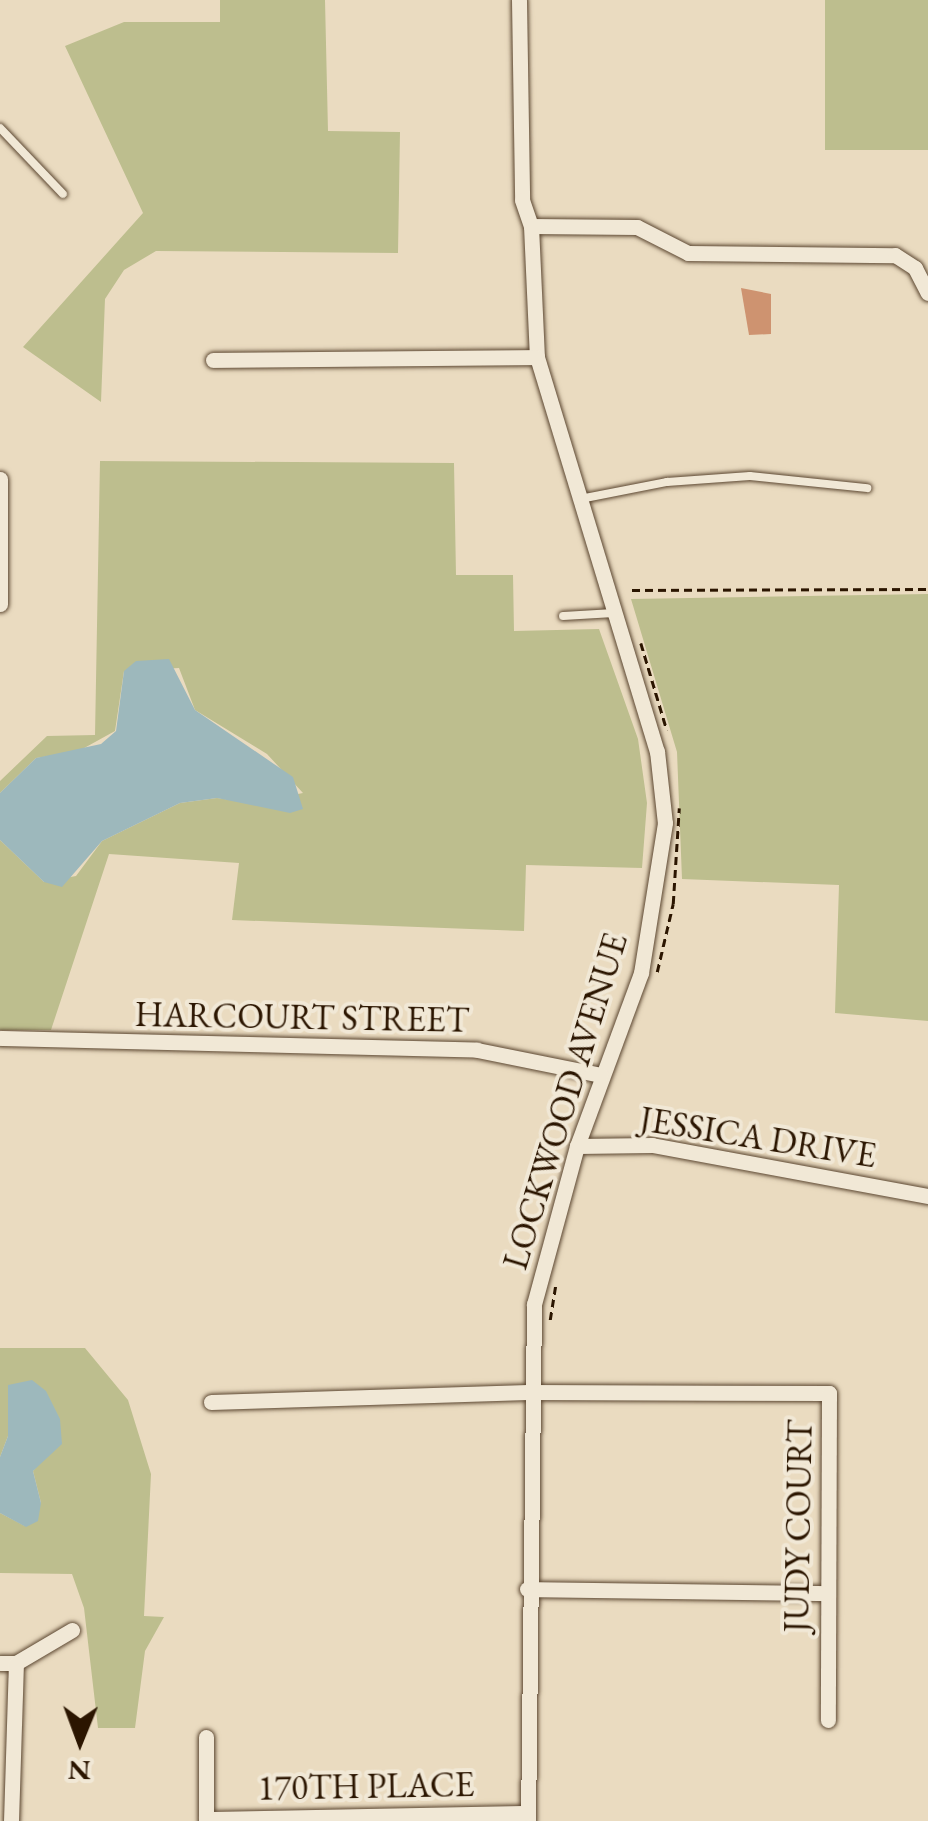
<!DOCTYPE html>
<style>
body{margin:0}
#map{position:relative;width:928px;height:1821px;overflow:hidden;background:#eadbc0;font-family:"EB Garamond",serif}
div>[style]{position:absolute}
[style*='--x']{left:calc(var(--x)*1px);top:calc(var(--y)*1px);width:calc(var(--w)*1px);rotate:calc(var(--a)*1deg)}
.green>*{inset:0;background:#bdbe8e;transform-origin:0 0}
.water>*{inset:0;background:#9db8bc}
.building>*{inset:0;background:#ce9370}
.path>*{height:2.5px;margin-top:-1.25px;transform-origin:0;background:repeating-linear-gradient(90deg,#2b1500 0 8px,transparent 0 13px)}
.roads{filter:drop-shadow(0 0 2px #5b4630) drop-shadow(0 0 2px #5b4630)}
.lane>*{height:8px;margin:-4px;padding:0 4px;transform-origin:4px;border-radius:4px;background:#f1e8d6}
.street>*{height:15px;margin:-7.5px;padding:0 7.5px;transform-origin:7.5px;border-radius:7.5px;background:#f1e8d6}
span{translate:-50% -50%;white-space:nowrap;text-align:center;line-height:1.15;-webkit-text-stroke:8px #f1e8d6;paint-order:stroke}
.street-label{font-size:35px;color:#2b1500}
.north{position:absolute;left:30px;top:1691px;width:100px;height:100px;-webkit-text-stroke:8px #f1e8d6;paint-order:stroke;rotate:181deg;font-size:28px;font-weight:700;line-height:40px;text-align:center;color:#2b1500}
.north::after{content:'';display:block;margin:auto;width:35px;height:45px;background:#2b1500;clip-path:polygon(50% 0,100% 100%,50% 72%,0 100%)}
</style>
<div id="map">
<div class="green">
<div style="clip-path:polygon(220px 0,325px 0,328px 131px,400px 132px,398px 253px,156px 251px,124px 270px,105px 299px,101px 402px,23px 347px,143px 213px,65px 46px,124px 22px,220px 22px)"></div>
<div style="left:825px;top:0;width:103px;height:150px"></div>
<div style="clip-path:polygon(100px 461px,454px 463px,456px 575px,513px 575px,514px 631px,599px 629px,638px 739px,647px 803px,642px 868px,526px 865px,524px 931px,232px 920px,239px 863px,109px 854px,51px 1030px,0 1030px,0 840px,44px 882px,76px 876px,102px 841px,180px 803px,217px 798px,253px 803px,303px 793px,267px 754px,195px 710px,179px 668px,124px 671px,115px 731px,77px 752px,36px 758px,0 793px,0 781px,47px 736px,95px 735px)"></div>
<div style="clip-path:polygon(928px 594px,928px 1021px,835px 1013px,839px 885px,682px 879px,677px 752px,631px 599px)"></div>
<div style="clip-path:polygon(0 1348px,85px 1348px,128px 1400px,151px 1474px,144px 1616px,164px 1617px,145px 1651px,135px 1728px,98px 1728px,84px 1608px,72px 1574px,0 1573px,0 1513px,25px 1526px,41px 1503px,33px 1471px,44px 1457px,8px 1385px,8px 1436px,0 1457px)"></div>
</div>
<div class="water">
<div style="clip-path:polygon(169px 659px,195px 710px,293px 777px,303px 809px,290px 813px,217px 798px,180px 803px,102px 841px,62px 887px,44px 882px,0 840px,0 793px,36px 758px,101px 744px,116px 731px,124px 671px,136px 661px)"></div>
<div style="clip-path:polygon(32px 1380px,46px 1391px,60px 1419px,62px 1444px,33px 1471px,41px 1503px,38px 1521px,26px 1527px,0 1513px,0 1457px,8px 1436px,8px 1385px)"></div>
</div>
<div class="building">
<div style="clip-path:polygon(741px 288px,771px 294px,771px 334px,749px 335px)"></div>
</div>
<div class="path">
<div style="--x:632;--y:590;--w:296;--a:-0.2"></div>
<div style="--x:641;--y:643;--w:91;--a:73.4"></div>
<div style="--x:657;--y:972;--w:70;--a:-76.8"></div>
<div style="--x:673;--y:904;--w:96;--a:-86.4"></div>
<div style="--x:550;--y:1320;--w:37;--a:-81"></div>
</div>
<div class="roads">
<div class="lane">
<div style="--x:0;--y:128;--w:91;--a:46.3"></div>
<div style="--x:580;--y:499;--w:89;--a:-11.1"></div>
<div style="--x:667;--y:482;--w:83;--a:-4.1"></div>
<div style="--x:750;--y:476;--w:118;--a:5.9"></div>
<div style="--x:563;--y:616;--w:51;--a:-3.4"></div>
</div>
<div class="street">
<div style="--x:519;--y:0;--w:200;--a:89.1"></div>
<div style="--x:522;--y:200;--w:28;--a:71"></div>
<div style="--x:531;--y:226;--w:131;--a:87.4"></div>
<div style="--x:537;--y:357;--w:412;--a:73.1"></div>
<div style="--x:657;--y:751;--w:72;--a:83.7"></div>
<div style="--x:665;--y:823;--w:152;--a:99.1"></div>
<div style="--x:641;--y:973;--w:184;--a:110.3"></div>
<div style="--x:577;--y:1146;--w:164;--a:105.2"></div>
<div style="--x:534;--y:1304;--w:517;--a:90.66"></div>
<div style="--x:531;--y:226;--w:106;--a:0.5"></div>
<div style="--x:637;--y:227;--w:57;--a:27"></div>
<div style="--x:688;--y:253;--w:207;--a:0.6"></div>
<div style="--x:895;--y:255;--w:24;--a:33"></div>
<div style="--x:915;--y:268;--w:28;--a:63"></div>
<div style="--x:213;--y:360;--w:324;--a:-0.5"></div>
<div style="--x:0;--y:479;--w:125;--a:90"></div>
<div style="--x:0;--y:1038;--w:477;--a:1.4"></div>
<div style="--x:477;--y:1050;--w:126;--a:11.4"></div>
<div style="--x:577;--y:1146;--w:75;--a:-0.8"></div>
<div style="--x:652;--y:1145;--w:281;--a:10.5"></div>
<div style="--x:211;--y:1402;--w:317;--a:-1.8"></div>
<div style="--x:528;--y:1392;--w:301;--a:0.2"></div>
<div style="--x:829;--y:1393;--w:327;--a:90.2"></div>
<div style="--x:527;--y:1589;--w:300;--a:0.8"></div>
<div style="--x:0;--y:1663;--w:16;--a:0"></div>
<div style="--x:16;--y:1663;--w:65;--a:-30.5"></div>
<div style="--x:206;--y:1819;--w:322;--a:-1.1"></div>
<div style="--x:11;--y:1821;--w:158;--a:-88.2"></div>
<div style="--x:206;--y:1821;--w:84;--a:-90"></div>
</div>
</div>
<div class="street-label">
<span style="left:302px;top:1017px;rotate:1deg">HARCOURT STREET</span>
<span style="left:565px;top:1101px;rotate:-73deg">LOCKWOOD AVENUE</span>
<span style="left:758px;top:1137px;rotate:9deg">JESSICA DRIVE</span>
<span style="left:798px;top:1526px;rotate:-89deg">JUDY COURT</span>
<span style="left:366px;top:1786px;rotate:-1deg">170TH PLACE</span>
</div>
<div class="north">N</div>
</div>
